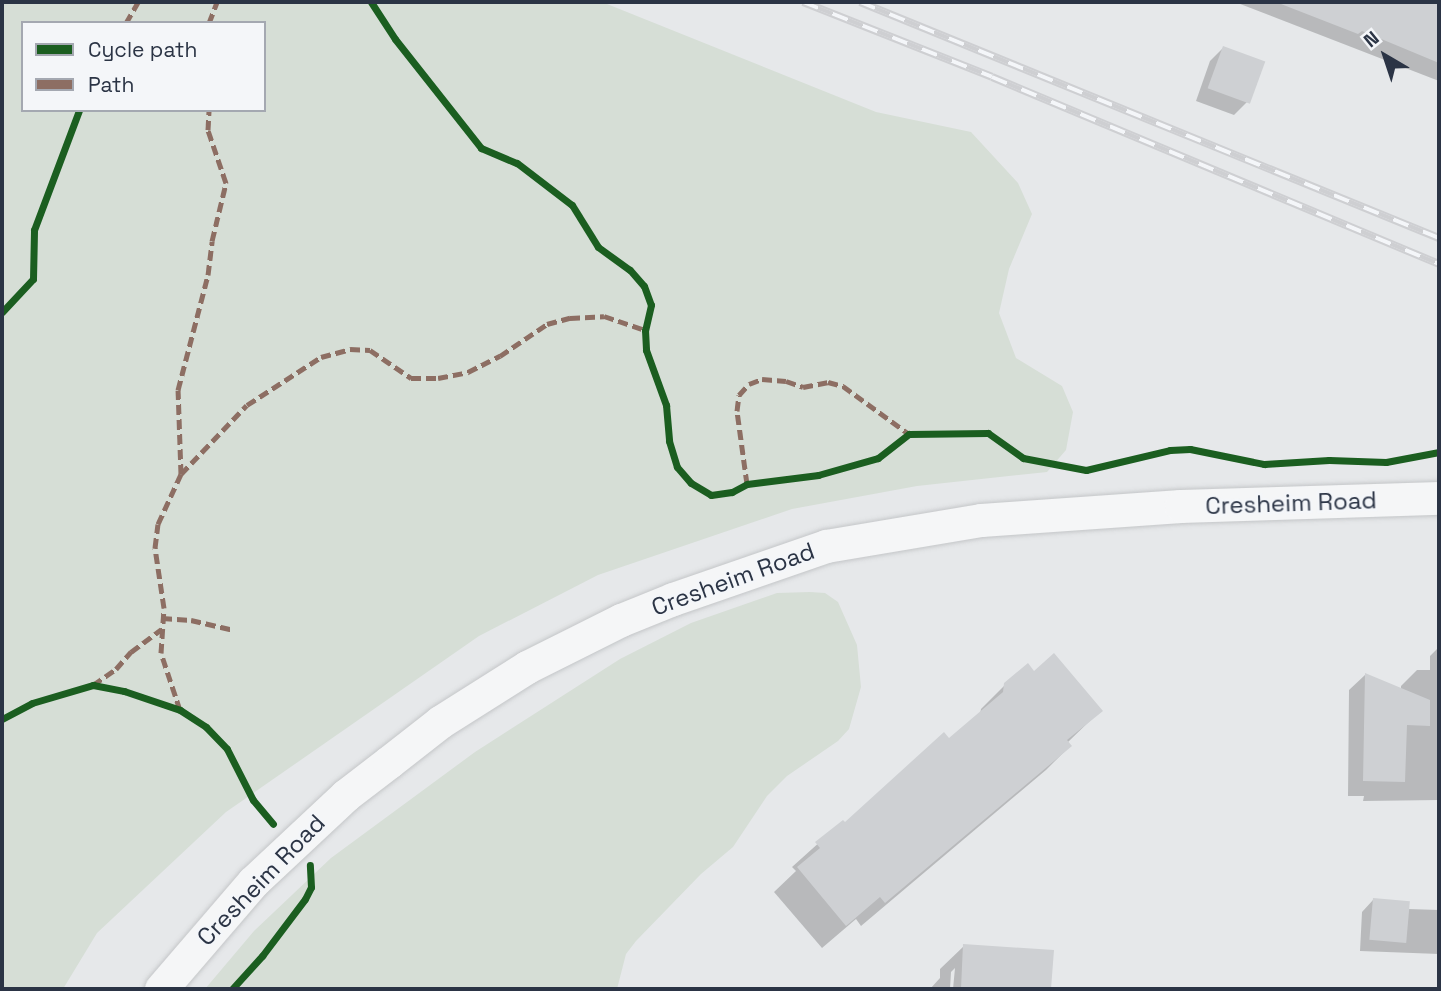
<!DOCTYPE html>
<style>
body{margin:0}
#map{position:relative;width:1441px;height:991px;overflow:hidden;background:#e6e8ea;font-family:"Space Grotesk",sans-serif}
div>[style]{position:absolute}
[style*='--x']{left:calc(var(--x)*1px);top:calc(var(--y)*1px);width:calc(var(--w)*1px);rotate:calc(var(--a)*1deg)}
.green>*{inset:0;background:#d6ded6}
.shadow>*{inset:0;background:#0003}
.building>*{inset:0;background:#ced0d3;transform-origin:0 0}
.roads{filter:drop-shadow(0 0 2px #c4c6c8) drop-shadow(0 0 2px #c4c6c8)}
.minor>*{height:33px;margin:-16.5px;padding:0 16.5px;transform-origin:16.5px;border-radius:16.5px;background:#f5f6f7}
.rail>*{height:8px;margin-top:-4px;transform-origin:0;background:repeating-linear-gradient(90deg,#f4f6f9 0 16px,#cecfd2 0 32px);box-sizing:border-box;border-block:2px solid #cecfd2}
.quiet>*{height:5px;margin-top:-2.5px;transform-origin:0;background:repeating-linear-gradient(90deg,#8d6e63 0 10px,transparent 0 15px)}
.cycleway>*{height:7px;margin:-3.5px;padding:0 3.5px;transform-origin:3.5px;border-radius:3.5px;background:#1b5e20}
span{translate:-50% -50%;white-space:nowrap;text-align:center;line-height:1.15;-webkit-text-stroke:5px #f4f6f9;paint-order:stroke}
.street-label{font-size:24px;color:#2b3445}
.frame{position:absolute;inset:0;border:4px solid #2b3445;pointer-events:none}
.legend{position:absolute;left:21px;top:21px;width:245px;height:91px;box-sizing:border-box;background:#f4f6f9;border:2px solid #a4a8b1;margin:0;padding:9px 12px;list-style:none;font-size:21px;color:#2b3445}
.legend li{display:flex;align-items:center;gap:14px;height:35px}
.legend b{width:35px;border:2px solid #a4a8b1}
.north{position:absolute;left:1350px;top:21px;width:70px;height:70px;-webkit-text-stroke:5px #f4f6f9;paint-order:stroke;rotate:321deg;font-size:19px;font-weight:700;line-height:28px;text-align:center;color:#2b3445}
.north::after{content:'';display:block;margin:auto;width:24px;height:32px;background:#2b3445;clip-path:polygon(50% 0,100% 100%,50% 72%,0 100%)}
</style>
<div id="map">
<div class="green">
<div style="clip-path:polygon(evenodd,2px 2px,602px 2px,876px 112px,971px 132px,1018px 183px,1032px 214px,1009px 269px,999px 313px,1016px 358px,1062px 386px,1073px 412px,1066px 450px,1047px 472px,917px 486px,792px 509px,598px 575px,479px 636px,226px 812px,97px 933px,63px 989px,2px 989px,2px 2px,23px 23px,264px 23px,264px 110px,23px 110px,23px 23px)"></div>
<div style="clip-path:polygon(810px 592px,825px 593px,838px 602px,857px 645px,861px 687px,849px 729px,838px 741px,787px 776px,767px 796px,733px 847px,701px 874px,636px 941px,626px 954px,617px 989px,205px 989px,254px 931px,331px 858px,475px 752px,620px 659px,691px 623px,777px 593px)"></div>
</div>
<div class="shadow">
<div style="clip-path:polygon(1235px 2px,1439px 2px,1439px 81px)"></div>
<div style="clip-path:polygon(1223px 48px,1247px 102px,1234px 115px,1196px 101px,1210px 61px)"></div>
<div style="clip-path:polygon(1439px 647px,1439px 800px,1363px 801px,1364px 796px,1348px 796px,1349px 690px,1365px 675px,1401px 690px,1401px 686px,1417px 670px,1430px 670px,1430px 656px)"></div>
<div style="clip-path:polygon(1034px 673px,1100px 711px,1067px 743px,1070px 746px,1046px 770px,861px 926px,856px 919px,822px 948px,774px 892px,796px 871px,792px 867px,842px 822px,844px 825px,949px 741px,980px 714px,981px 709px,1005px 685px)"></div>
<div style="clip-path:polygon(1373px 900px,1408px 909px,1439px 910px,1439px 954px,1360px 951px,1362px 912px)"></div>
<div style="clip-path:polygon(964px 946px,1052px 951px,1048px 989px,953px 989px,955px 968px,951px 972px,950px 989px,930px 989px,940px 978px,940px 969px)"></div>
</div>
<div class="building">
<div style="clip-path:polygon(1281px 2px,1439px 2px,1439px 63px,1362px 31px,1358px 34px,1281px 4px)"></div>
<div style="left:1223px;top:46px;width:45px;height:45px;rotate:20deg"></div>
<div style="clip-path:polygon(1054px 653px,1103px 711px,1067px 740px,1072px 746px,885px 903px,880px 897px,846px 926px,797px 867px,820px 848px,815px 842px,843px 820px,845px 822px,944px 732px,949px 738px,1003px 692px,1004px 683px,1028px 663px,1034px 671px)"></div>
<div style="clip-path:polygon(1365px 673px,1430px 700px,1430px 726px,1407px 725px,1405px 782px,1363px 781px)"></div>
<div style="left:1373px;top:898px;width:37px;height:42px;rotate:5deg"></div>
<div style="clip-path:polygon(963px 944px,1054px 950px,1051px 989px,961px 989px)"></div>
</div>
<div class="roads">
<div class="minor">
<div style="--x:161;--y:989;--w:141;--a:-49.3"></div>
<div style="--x:253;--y:882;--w:127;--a:-43.1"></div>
<div style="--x:346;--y:795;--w:54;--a:-37.5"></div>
<div style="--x:389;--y:762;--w:65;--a:-38.1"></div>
<div style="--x:440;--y:722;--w:103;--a:-32.3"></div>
<div style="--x:527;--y:667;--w:105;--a:-26.6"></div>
<div style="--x:621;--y:620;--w:56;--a:-22"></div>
<div style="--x:673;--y:599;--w:162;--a:-19.1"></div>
<div style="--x:826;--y:546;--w:157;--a:-9.5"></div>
<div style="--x:981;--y:520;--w:200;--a:-4"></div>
<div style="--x:1181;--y:506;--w:258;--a:-1.8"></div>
</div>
</div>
<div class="rail">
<div style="--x:803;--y:2;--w:203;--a:21.6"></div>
<div style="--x:992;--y:77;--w:485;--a:22.7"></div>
<div style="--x:860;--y:2;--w:625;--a:22.18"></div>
</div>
<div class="quiet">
<div style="--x:126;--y:23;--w:24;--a:-60"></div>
<div style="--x:209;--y:23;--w:22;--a:-69"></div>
<div style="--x:181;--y:474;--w:95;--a:-46.3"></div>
<div style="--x:247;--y:405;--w:88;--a:-33"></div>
<div style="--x:321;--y:357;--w:30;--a:-15"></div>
<div style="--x:350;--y:349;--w:20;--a:3"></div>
<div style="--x:370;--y:350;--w:50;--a:34.3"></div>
<div style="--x:411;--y:378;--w:27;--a:0"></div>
<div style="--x:438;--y:378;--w:31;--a:-11"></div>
<div style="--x:468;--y:372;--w:36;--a:-27"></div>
<div style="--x:500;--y:356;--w:57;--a:-34.2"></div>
<div style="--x:547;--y:324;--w:24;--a:-15"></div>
<div style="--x:570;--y:318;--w:34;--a:-3"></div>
<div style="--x:604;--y:316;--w:43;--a:18.9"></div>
<div style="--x:747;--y:484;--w:74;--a:-97.8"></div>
<div style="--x:737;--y:411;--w:16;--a:-83"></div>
<div style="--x:739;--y:395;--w:15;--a:-48"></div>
<div style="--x:749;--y:384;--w:14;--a:-21"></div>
<div style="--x:762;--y:379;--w:24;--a:5"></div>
<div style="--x:786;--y:381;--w:18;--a:19"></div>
<div style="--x:803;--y:387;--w:25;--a:-11"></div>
<div style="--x:828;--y:382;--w:16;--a:15"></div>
<div style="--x:843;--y:386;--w:82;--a:36"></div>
<div style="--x:162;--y:618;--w:29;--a:4"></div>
<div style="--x:191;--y:620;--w:44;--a:13.1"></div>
<div style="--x:93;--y:685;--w:28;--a:-35"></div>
<div style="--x:116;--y:669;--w:23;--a:-49"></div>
<div style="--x:131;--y:652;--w:38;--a:-37"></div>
<div style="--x:180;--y:710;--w:60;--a:-108.4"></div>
<div style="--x:161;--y:653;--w:45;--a:-86.2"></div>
<div style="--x:164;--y:608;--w:61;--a:-98.5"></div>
<div style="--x:155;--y:548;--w:24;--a:-83"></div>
<div style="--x:158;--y:524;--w:55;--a:-65.3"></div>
<div style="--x:181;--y:474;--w:84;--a:-92"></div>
<div style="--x:178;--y:390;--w:119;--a:-75.4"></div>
<div style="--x:208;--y:275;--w:34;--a:-83"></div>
<div style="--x:212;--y:241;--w:60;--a:-76.4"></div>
<div style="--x:226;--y:183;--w:56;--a:-108.8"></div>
<div style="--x:208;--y:130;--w:20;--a:-87"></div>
</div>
<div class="cycleway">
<div style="--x:371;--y:2;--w:44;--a:57"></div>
<div style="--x:395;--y:39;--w:139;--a:51.7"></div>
<div style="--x:481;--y:148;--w:39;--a:23"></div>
<div style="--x:517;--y:163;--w:69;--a:37.4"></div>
<div style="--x:572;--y:205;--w:49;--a:58.2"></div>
<div style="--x:598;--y:247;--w:39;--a:36"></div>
<div style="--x:630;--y:270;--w:21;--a:49"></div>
<div style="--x:644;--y:286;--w:20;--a:70"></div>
<div style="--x:651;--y:305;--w:26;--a:103"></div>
<div style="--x:645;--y:330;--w:20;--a:87"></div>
<div style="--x:646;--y:350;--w:59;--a:70"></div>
<div style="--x:666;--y:405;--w:36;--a:85"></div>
<div style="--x:669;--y:441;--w:27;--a:73"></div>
<div style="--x:677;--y:467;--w:21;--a:49"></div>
<div style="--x:691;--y:483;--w:23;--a:31"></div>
<div style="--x:711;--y:495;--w:21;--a:-8"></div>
<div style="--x:732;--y:492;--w:17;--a:-28"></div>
<div style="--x:747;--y:484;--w:72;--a:-7.2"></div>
<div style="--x:818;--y:475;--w:62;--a:-15.8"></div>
<div style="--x:878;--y:458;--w:39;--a:-38"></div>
<div style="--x:909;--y:434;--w:79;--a:-0.7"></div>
<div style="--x:988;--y:433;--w:43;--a:35.5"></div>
<div style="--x:1023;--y:458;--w:64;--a:10.8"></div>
<div style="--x:1086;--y:470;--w:86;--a:-13.4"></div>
<div style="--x:1170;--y:450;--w:20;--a:-3"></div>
<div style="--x:1190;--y:449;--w:76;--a:11.5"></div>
<div style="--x:1264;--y:464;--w:65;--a:-3.5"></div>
<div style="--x:1329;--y:460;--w:57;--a:2"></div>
<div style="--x:1386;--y:462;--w:54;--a:-10.7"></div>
<div style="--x:2;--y:312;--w:45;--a:-46.8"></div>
<div style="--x:33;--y:279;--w:49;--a:-88.8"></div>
<div style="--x:34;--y:230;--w:128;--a:-69.4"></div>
<div style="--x:2;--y:719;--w:34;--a:-28"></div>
<div style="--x:32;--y:703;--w:64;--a:-16.4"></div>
<div style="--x:93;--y:685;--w:32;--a:11"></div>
<div style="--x:124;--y:691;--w:59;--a:18.7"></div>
<div style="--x:180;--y:710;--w:31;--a:33"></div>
<div style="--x:206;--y:727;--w:30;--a:46"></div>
<div style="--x:227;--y:749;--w:57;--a:63"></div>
<div style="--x:253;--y:800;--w:31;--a:50"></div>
<div style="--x:232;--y:989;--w:45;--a:-47.7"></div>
<div style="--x:262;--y:956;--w:71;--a:-53"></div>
<div style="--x:305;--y:899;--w:13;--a:-63"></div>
<div style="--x:311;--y:887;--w:22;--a:-93"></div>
</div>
<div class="street-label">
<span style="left:1291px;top:503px;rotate:-2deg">Cresheim Road</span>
<span style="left:733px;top:579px;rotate:-20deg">Cresheim Road</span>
<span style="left:261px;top:880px;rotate:-46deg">Cresheim Road</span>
</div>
<div class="frame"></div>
<ul class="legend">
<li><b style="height:9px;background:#1b5e20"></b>Cycle path</li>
<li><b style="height:9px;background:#8d6e63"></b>Path</li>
</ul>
<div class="north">N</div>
</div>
